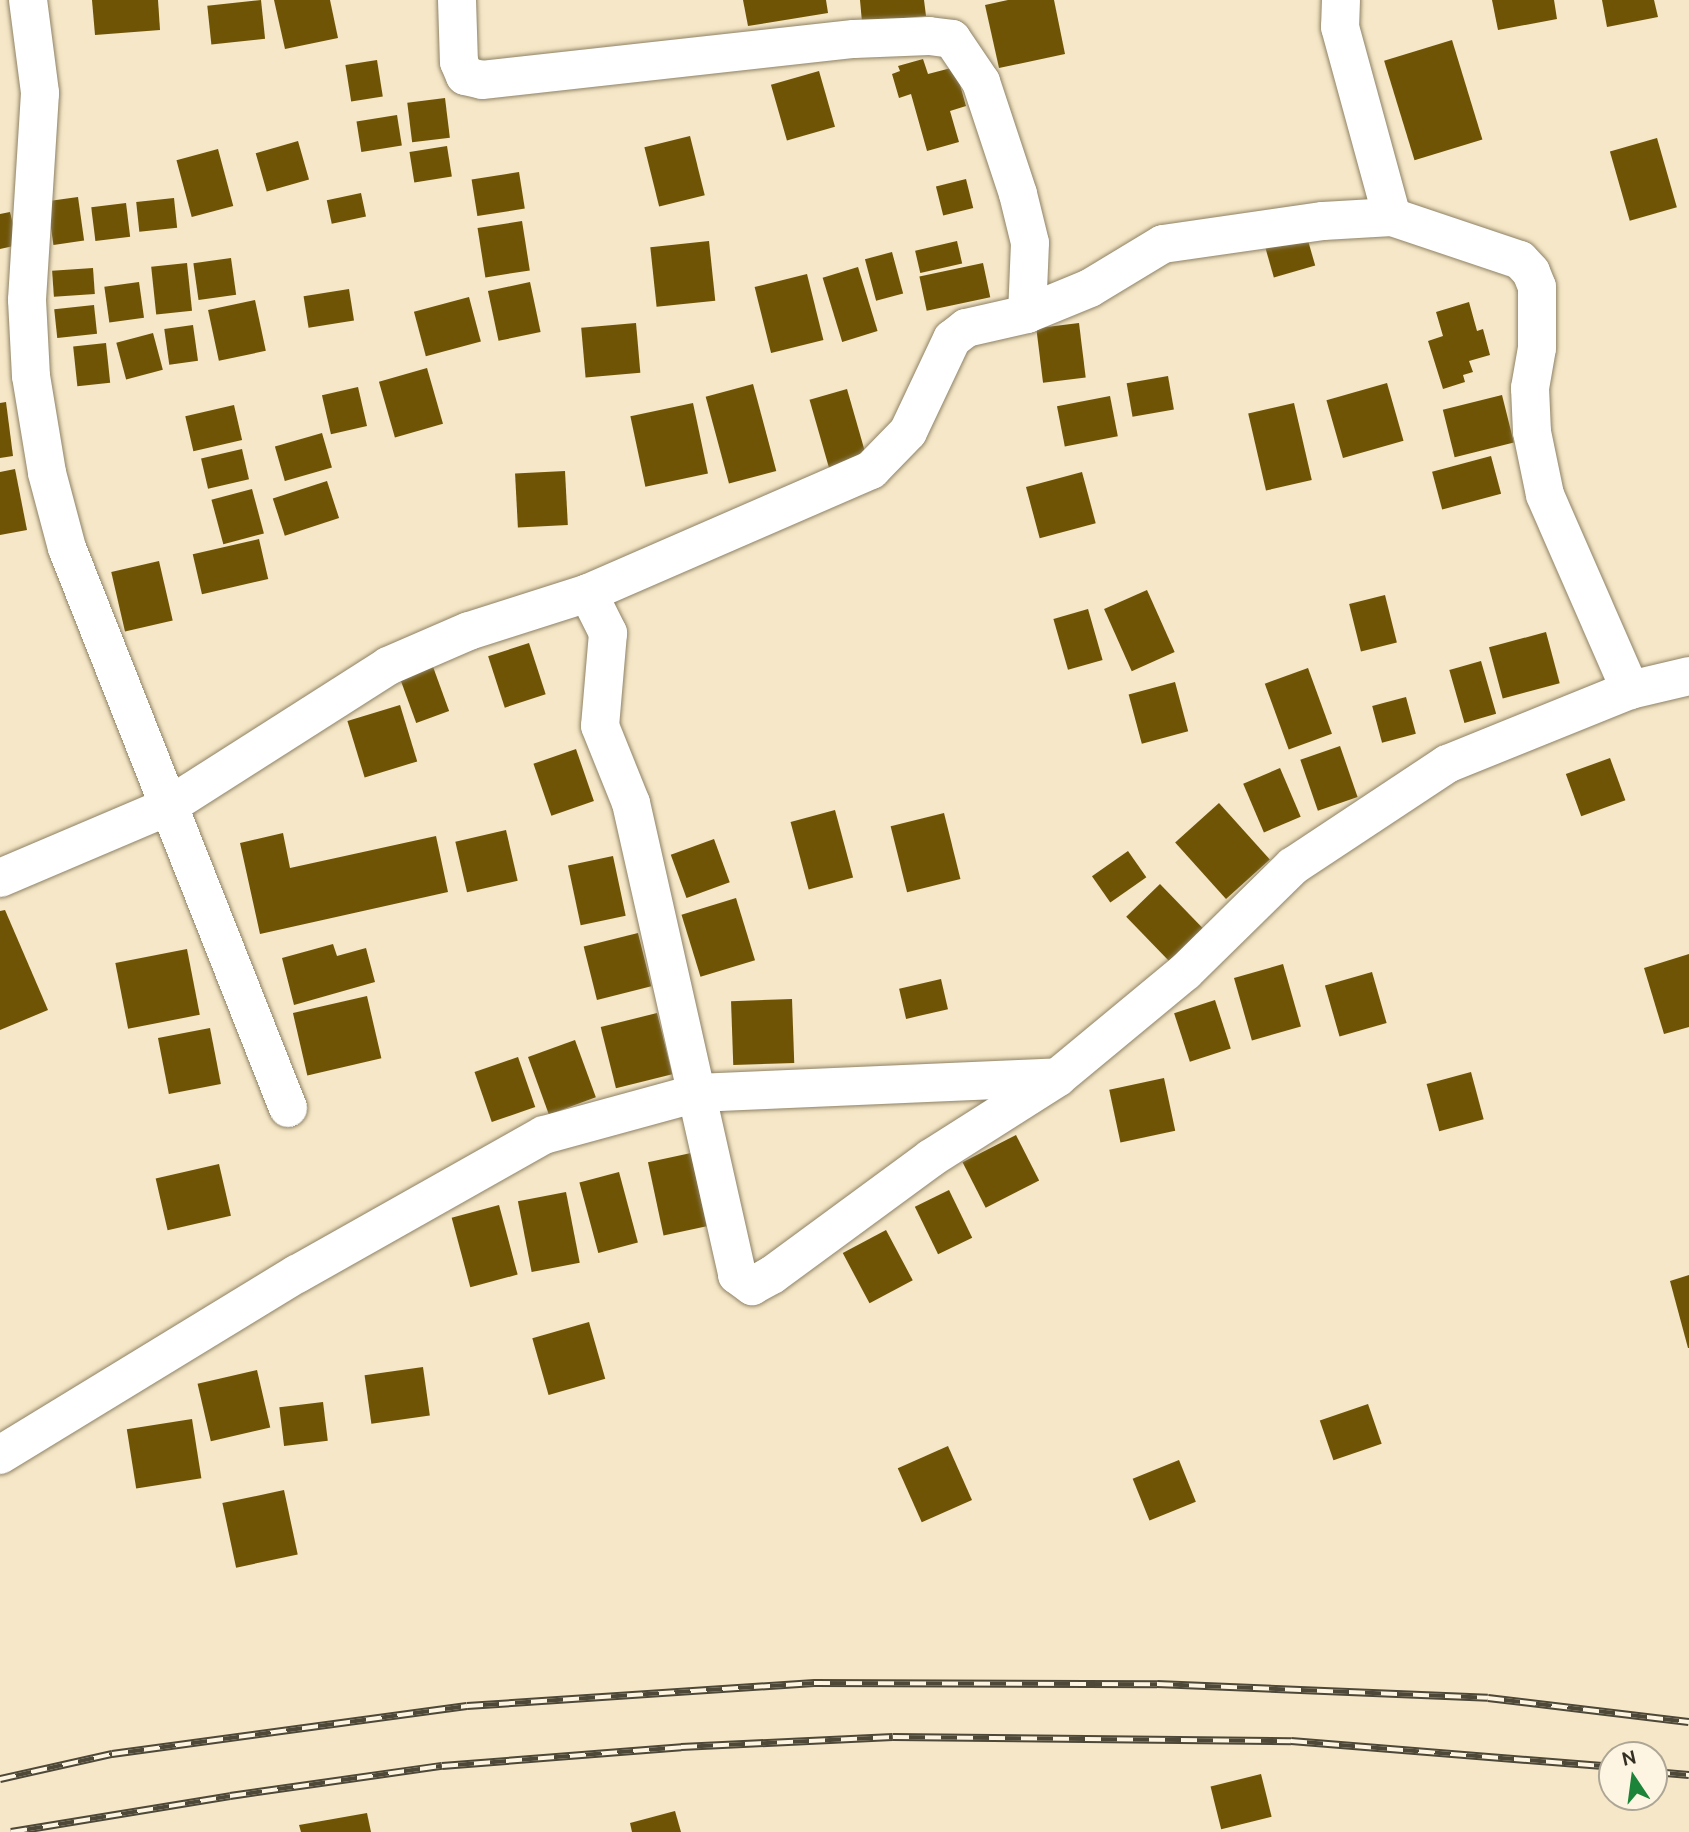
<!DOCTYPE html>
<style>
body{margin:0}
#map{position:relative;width:1689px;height:1832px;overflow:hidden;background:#f5e7c7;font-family:Ubuntu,sans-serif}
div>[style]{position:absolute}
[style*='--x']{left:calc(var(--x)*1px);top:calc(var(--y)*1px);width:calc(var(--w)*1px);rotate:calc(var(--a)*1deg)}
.building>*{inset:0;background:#6f5405;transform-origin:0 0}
.roads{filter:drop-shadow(0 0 2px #8f8265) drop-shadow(0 0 2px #8f8265)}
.minor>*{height:38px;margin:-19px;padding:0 19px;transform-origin:19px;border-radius:19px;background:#fff}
.rail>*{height:8px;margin-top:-4px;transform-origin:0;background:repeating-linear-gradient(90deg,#fdf5e2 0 16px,#4e4839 0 32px);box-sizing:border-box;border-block:2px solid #4e4839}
span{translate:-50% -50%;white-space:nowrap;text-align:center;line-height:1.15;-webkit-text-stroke:7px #fdf5e2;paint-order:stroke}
.north{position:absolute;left:1598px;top:1741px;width:70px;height:70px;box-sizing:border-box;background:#fdf5e2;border:2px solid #ada696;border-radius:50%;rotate:347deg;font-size:19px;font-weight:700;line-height:28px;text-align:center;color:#342f23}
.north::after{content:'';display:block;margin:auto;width:24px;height:32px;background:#1c8439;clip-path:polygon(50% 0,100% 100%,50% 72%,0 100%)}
</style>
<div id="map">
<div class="building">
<div style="clip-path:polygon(92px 0,158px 0,160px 30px,95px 35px)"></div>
<div style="left:261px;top:0;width:39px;height:54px;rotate:84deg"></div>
<div style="clip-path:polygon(274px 0,330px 0,338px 38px,285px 49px)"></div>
<div style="clip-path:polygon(743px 0,826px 0,828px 13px,748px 26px)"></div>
<div style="clip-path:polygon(860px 0,924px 0,926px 16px,862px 22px)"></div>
<div style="clip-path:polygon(1008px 0,1054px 0,1065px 54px,999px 68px,985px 5px)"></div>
<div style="clip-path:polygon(1492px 0,1554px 0,1557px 19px,1498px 30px)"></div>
<div style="clip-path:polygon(1602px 0,1654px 0,1658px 17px,1607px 27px)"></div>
<div style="left:1452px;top:40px;width:104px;height:71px;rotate:73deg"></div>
<div style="clip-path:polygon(923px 59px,928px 74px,955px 67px,966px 106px,950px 111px,959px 142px,927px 151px,911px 94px,899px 98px,892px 74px,900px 71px,898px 66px)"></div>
<div style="left:377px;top:60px;width:37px;height:32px;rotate:81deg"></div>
<div style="left:819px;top:71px;width:58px;height:50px;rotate:74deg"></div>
<div style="left:445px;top:98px;width:40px;height:38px;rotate:83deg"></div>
<div style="left:397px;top:115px;width:31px;height:41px;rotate:81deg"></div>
<div style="left:690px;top:136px;width:61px;height:47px;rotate:76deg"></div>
<div style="left:1657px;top:138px;width:72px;height:49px;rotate:74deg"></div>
<div style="left:298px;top:141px;width:40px;height:44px;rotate:74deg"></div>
<div style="left:447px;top:146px;width:31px;height:38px;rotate:81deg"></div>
<div style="left:218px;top:149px;width:59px;height:43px;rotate:75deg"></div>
<div style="left:519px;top:172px;width:37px;height:48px;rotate:81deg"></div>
<div style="left:966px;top:179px;width:30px;height:31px;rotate:76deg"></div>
<div style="left:361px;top:193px;width:24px;height:35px;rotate:78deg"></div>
<div style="left:78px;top:197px;width:44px;height:31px;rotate:82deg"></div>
<div style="left:174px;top:198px;width:30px;height:38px;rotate:84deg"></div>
<div style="left:126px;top:203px;width:34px;height:35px;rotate:83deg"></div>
<div style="clip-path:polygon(10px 212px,18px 245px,0 249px,0 214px)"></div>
<div style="left:522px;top:221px;width:50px;height:45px;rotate:81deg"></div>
<div style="left:1305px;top:230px;width:37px;height:43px;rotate:74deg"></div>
<div style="left:709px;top:241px;width:60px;height:59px;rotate:84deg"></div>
<div style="left:957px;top:241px;width:23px;height:43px;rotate:77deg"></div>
<div style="left:892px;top:252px;width:43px;height:28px;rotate:75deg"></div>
<div style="left:231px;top:258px;width:37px;height:38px;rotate:82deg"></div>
<div style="left:187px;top:263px;width:48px;height:36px;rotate:84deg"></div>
<div style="left:983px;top:263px;width:35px;height:65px;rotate:78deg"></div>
<div style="left:858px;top:267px;width:67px;height:37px;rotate:73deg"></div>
<div style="left:93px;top:268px;width:26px;height:41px;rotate:86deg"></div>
<div style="left:807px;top:274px;width:68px;height:54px;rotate:76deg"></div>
<div style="left:139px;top:282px;width:36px;height:35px;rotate:82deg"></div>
<div style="left:530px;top:282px;width:51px;height:43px;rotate:78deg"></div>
<div style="left:349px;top:289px;width:32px;height:46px;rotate:81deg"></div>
<div style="left:469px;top:297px;width:46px;height:57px;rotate:75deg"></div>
<div style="left:255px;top:300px;width:52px;height:48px;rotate:78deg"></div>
<div style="clip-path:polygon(1469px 302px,1477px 331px,1483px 329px,1490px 355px,1469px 361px,1473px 372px,1463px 375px,1465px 382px,1443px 389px,1428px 341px,1443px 336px,1436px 312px)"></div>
<div style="left:94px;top:305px;width:29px;height:40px;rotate:84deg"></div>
<div style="left:636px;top:323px;width:50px;height:55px;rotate:85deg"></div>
<div style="left:1079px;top:323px;width:55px;height:43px;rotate:83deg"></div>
<div style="left:193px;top:325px;width:36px;height:29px;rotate:82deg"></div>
<div style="left:153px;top:333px;width:38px;height:38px;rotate:75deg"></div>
<div style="left:106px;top:343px;width:40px;height:33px;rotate:84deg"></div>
<div style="left:427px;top:368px;width:58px;height:50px;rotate:74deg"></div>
<div style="left:1168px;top:376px;width:34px;height:42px;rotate:80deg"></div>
<div style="left:1387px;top:383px;width:60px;height:63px;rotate:74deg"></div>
<div style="left:753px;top:384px;width:90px;height:49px;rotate:75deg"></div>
<div style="left:358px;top:387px;width:40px;height:37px;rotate:77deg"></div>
<div style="left:847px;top:389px;width:73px;height:39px;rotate:74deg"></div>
<div style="left:1502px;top:395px;width:49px;height:61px;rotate:76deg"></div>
<div style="left:1110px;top:396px;width:41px;height:54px;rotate:79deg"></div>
<div style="clip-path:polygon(6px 402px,13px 456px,0 458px,0 403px)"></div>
<div style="left:693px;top:403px;width:72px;height:64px;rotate:78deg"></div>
<div style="left:1294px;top:403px;width:79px;height:47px;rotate:77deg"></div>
<div style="left:234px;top:405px;width:36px;height:50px;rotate:77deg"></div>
<div style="left:322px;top:433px;width:36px;height:49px;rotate:74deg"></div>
<div style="left:242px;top:449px;width:31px;height:42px;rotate:77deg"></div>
<div style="left:1491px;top:456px;width:39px;height:61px;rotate:75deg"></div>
<div style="clip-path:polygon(15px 469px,27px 530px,0 535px,0 472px)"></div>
<div style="left:565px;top:471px;width:54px;height:50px;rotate:87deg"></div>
<div style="left:1082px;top:472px;width:53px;height:58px;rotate:75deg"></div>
<div style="left:327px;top:481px;width:39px;height:57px;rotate:72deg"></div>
<div style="left:252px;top:489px;width:46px;height:42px;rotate:75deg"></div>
<div style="left:259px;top:539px;width:41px;height:68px;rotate:77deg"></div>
<div style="left:159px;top:561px;width:61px;height:49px;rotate:77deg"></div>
<div style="left:1147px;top:590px;width:68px;height:47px;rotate:66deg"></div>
<div style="left:1385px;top:595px;width:49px;height:37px;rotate:76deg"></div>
<div style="left:1088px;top:609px;width:53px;height:36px;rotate:74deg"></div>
<div style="left:1546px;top:632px;width:53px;height:59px;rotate:75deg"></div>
<div style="left:529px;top:643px;width:54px;height:43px;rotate:72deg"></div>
<div style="left:1481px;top:661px;width:55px;height:33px;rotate:74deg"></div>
<div style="left:432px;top:664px;width:50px;height:35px;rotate:70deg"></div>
<div style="left:1308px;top:668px;width:70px;height:46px;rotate:70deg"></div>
<div style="left:1175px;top:682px;width:51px;height:48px;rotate:75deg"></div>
<div style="left:1406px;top:697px;width:38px;height:35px;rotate:75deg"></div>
<div style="left:400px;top:705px;width:59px;height:55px;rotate:73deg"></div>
<div style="left:1340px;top:746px;width:54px;height:42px;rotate:71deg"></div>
<div style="left:576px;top:749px;width:55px;height:45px;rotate:71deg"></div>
<div style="left:1610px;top:758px;width:45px;height:47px;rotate:70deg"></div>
<div style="left:1280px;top:768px;width:53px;height:40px;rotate:67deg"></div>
<div style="left:1219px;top:803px;width:76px;height:59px;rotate:48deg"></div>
<div style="left:835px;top:810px;width:70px;height:46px;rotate:75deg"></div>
<div style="left:944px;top:813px;width:68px;height:55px;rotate:76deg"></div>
<div style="left:506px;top:830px;width:52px;height:52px;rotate:77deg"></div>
<div style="clip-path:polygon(283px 833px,290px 868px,436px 836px,448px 892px,260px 934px,240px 843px)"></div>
<div style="left:714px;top:839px;width:46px;height:46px;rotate:70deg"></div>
<div style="left:1128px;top:851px;width:32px;height:44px;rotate:55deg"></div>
<div style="left:613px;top:856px;width:61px;height:46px;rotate:78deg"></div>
<div style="left:1160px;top:884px;width:62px;height:47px;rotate:46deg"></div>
<div style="left:736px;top:898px;width:65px;height:57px;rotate:73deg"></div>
<div style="clip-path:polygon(5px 910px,48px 1010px,0 1030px,0 911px)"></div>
<div style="left:638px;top:933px;width:55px;height:56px;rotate:76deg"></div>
<div style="clip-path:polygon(333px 944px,337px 956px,366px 948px,375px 982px,294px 1005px,282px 958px)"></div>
<div style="left:187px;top:949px;width:67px;height:73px;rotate:79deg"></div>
<div style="clip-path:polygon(1689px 954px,1689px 1027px,1664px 1034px,1644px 968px)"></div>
<div style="left:1283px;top:964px;width:65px;height:51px;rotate:74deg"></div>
<div style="left:1372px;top:972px;width:53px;height:49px;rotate:74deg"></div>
<div style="left:941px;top:979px;width:31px;height:43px;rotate:77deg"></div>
<div style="left:367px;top:996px;width:64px;height:76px;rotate:77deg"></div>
<div style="left:792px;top:999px;width:64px;height:61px;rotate:88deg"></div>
<div style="left:1215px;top:1000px;width:51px;height:43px;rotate:72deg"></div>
<div style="left:657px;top:1013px;width:63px;height:58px;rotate:76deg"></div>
<div style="left:210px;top:1028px;width:57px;height:53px;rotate:79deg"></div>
<div style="left:575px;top:1040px;width:61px;height:50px;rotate:70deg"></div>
<div style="left:518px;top:1057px;width:53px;height:46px;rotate:71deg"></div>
<div style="left:1471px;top:1072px;width:49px;height:46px;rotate:75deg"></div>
<div style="left:1164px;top:1078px;width:54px;height:56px;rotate:78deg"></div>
<div style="left:1016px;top:1135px;width:51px;height:60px;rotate:63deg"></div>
<div style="left:691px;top:1153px;width:75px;height:44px;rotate:78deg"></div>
<div style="left:219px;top:1164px;width:53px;height:65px;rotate:77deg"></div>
<div style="left:619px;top:1172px;width:73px;height:41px;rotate:75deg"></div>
<div style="left:949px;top:1190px;width:53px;height:38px;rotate:64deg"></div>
<div style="left:566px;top:1192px;width:72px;height:49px;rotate:79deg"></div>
<div style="left:499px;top:1205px;width:72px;height:49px;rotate:75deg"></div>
<div style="left:886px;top:1230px;width:57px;height:49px;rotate:62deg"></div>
<div style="clip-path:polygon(1689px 1275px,1689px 1348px,1688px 1348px,1670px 1281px)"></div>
<div style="left:589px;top:1322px;width:59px;height:59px;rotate:74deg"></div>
<div style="left:423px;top:1367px;width:49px;height:59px;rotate:82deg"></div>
<div style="left:257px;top:1370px;width:59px;height:61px;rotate:77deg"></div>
<div style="left:323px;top:1402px;width:39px;height:44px;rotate:83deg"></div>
<div style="left:1368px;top:1404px;width:42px;height:51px;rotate:71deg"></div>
<div style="left:192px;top:1419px;width:60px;height:66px;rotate:81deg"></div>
<div style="left:948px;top:1446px;width:59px;height:55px;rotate:66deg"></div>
<div style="left:1179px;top:1460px;width:45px;height:50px;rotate:68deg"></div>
<div style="left:284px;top:1490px;width:66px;height:63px;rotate:78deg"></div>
<div style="left:1261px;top:1774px;width:44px;height:52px;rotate:76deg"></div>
<div style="clip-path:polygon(675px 1811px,681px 1832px,632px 1832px,630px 1823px)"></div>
<div style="clip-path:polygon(367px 1813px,371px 1832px,301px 1832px,299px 1825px)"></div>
</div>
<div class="roads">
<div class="minor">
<div style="--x:28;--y:0;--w:94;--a:82.6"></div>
<div style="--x:40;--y:93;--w:207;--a:93.6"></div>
<div style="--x:27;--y:300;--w:76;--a:87"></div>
<div style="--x:31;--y:376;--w:98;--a:80.6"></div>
<div style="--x:47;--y:473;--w:78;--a:75.1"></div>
<div style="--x:67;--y:548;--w:602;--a:68.46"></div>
<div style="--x:457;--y:0;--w:62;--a:88.2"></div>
<div style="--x:459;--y:62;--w:15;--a:67"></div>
<div style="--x:465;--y:76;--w:17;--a:13"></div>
<div style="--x:482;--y:80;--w:374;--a:-6.3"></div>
<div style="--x:854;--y:39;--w:75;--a:-2.3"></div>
<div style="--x:929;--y:36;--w:23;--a:7"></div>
<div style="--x:952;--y:39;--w:52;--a:56"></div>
<div style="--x:981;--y:82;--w:118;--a:71.7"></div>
<div style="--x:1018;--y:194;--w:50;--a:76.2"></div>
<div style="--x:1030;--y:243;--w:71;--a:92.4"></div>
<div style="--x:1027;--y:314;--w:68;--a:-22.4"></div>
<div style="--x:1090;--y:288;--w:85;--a:-31.1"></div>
<div style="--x:1163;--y:244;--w:162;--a:-8.2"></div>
<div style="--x:1323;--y:221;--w:69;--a:-3.3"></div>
<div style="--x:1392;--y:217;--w:135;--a:18.6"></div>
<div style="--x:1520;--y:260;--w:16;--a:47"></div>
<div style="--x:1531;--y:272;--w:16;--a:68"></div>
<div style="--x:1537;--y:287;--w:61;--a:90"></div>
<div style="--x:1537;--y:348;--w:41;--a:99.9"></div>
<div style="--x:1530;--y:388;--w:44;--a:87.4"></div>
<div style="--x:1532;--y:432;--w:64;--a:78.3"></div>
<div style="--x:1545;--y:495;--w:213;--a:66.4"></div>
<div style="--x:1341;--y:0;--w:27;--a:92"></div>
<div style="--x:1340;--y:27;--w:197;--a:74.7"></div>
<div style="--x:588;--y:593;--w:45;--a:63.4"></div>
<div style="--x:608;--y:633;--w:93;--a:94.9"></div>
<div style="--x:600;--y:726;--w:83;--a:68.1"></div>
<div style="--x:631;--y:803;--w:484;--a:77.3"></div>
<div style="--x:737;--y:1275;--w:19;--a:36"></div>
<div style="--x:752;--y:1286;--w:23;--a:-29"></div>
<div style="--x:772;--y:1275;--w:197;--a:-36.3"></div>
<div style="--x:931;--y:1158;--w:149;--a:-32.4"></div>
<div style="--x:0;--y:878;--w:181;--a:-23"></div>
<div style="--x:167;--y:807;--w:262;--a:-32.5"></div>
<div style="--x:388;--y:666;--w:88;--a:-23.4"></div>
<div style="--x:469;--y:631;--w:125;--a:-17.7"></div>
<div style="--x:588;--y:593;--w:309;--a:-23.5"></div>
<div style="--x:871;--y:470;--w:53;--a:-45.8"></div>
<div style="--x:908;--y:432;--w:103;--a:-64.7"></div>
<div style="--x:952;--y:339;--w:18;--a:-38"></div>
<div style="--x:966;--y:328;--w:63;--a:-12.9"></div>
<div style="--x:0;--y:1455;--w:348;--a:-31.4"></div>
<div style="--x:297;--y:1274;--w:283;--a:-29.4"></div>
<div style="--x:544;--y:1135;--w:160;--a:-15.3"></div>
<div style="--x:698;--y:1093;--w:360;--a:-2.5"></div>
<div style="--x:1058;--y:1077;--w:165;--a:-39.6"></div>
<div style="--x:1185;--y:972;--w:151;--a:-44.5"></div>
<div style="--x:1293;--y:866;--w:185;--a:-33.5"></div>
<div style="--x:1447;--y:764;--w:197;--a:-22"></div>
<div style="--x:1630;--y:690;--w:61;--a:-13.3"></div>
</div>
</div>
<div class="rail">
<div style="--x:1654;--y:1772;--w:35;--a:5"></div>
<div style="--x:0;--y:1779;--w:115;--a:-12.6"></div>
<div style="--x:112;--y:1754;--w:358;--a:-7.7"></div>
<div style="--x:467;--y:1706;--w:348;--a:-3.8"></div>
<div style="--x:814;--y:1683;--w:343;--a:0.2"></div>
<div style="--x:1157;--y:1684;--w:331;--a:2.4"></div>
<div style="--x:1488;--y:1698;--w:202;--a:6.8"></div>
<div style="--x:11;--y:1832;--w:222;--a:-9.3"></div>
<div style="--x:230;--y:1796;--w:214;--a:-8.1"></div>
<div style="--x:442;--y:1766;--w:240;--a:-4.5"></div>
<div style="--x:681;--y:1747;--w:212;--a:-2.7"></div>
<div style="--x:893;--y:1737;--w:398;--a:0.6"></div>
<div style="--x:1291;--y:1741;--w:322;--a:4.6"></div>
</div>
<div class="north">N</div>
</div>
